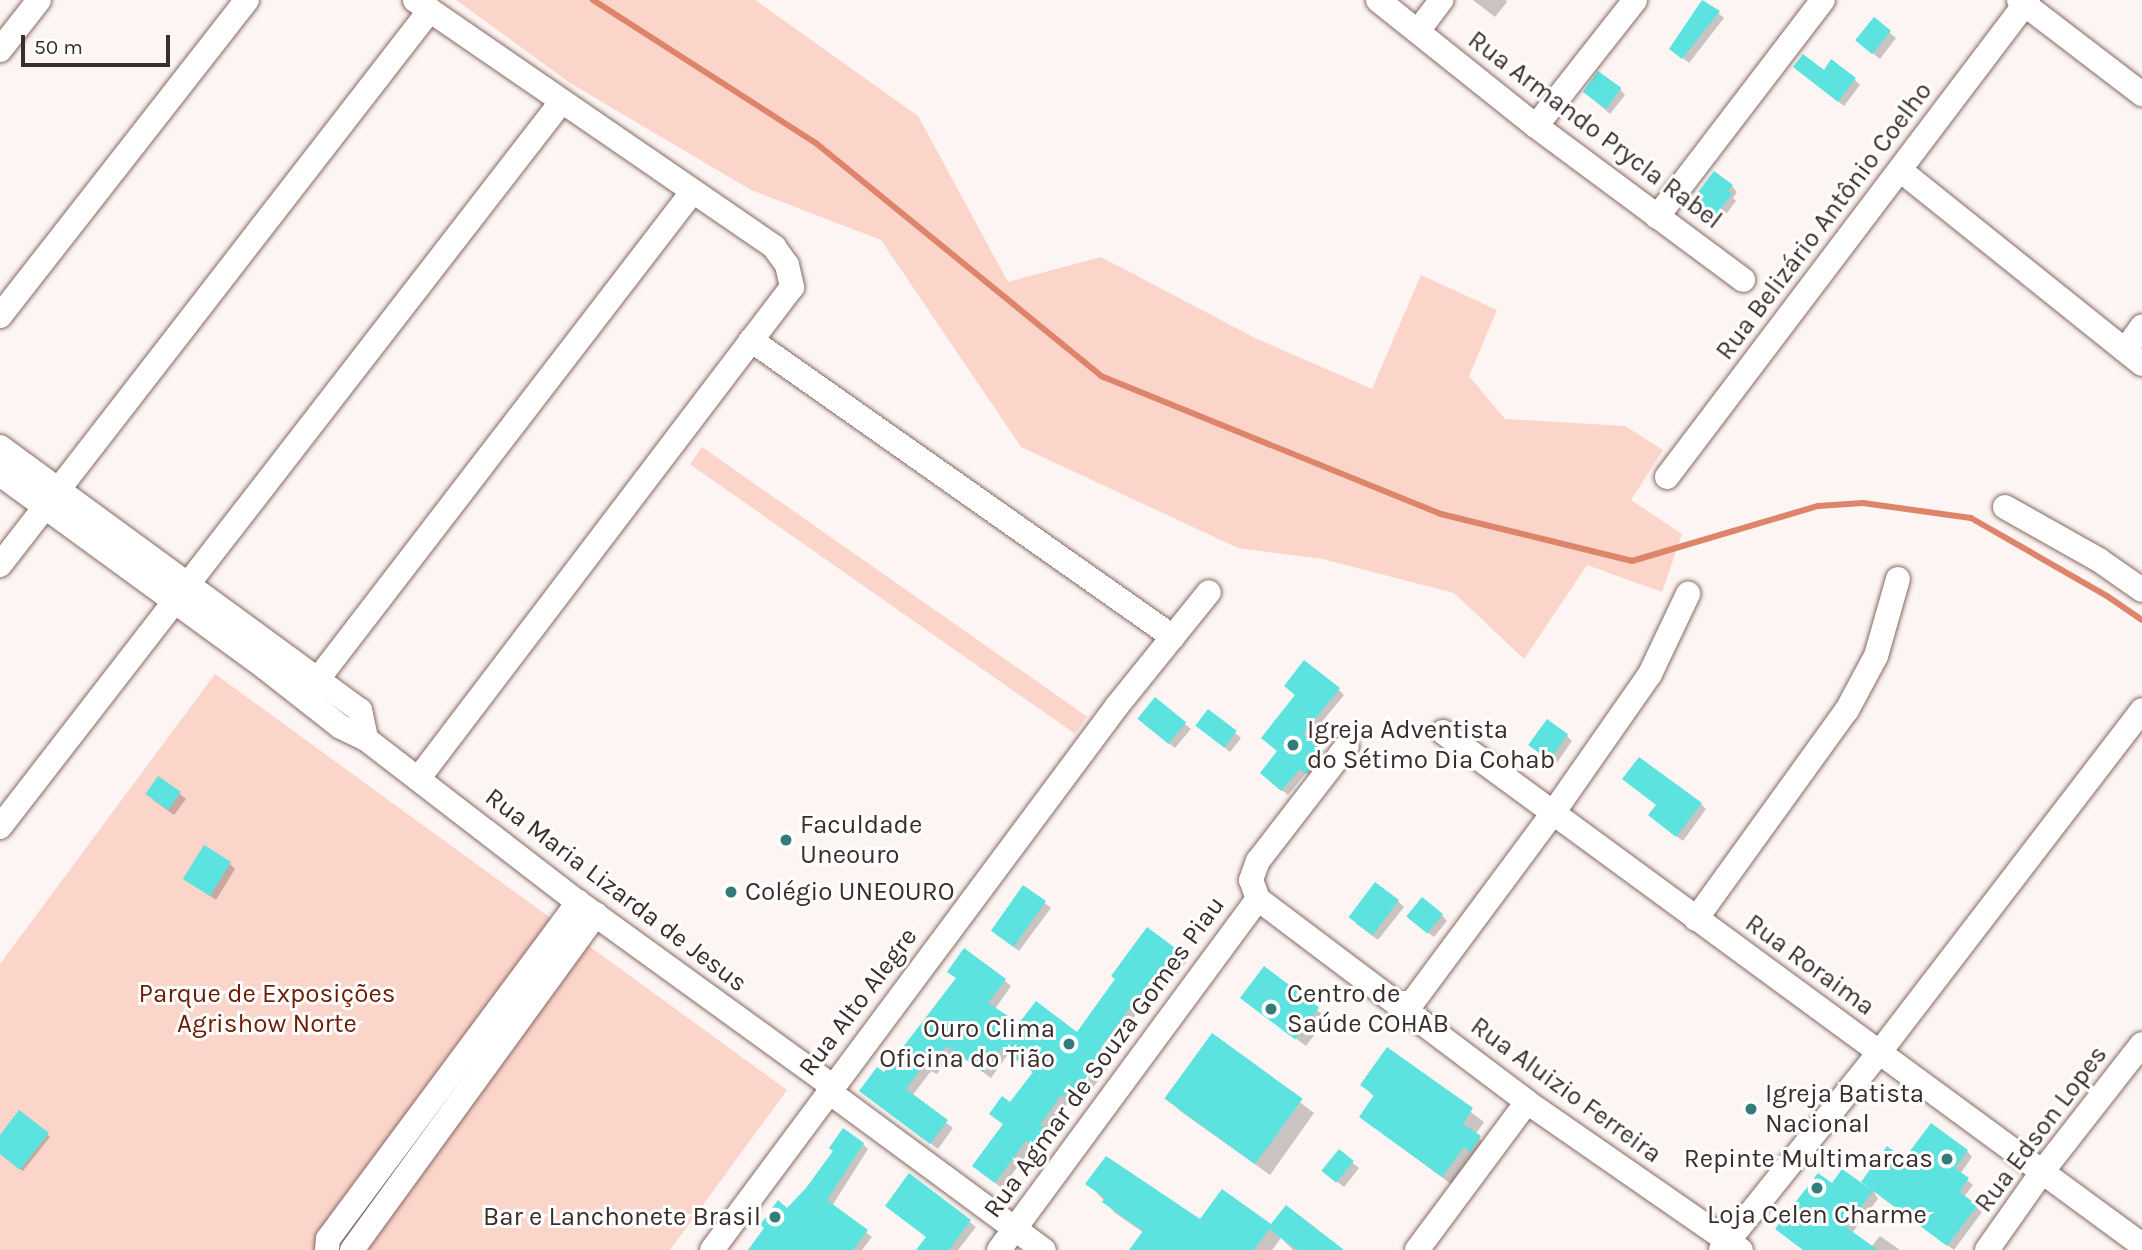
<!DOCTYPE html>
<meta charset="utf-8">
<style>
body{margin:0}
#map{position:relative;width:2142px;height:1250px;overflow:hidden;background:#fcf5f3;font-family:Karla,sans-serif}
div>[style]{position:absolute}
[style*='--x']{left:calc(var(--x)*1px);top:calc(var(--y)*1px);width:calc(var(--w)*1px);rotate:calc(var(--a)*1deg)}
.green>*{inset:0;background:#fbd4ca;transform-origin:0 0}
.shadow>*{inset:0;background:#0003}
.stream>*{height:6px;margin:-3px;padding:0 3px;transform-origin:3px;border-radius:3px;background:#dd846b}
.building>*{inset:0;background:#5ce3df;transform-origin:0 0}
.roads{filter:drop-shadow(0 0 2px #866961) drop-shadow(0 0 2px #866961)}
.minor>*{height:24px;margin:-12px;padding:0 12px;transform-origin:12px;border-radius:12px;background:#fff}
.dots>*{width:19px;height:19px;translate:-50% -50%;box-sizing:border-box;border:4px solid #fff;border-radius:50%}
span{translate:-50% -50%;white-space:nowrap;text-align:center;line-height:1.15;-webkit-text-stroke:6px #fff;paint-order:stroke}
.street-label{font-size:26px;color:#3a2d2a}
.poi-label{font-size:26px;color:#3a2d2a}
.left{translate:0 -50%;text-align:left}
.right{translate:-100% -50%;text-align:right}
.park-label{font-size:26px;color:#6c1c03}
.scale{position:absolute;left:21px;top:35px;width:149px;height:32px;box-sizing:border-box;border:4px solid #3a2d2a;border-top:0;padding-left:9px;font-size:21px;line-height:24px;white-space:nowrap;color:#3a2d2a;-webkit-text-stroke:5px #fff;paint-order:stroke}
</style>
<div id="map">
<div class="green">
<div style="clip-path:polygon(456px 0,755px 0,918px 116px,1008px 282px,1101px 257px,1255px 338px,1372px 389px,1421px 275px,1497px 310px,1469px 376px,1505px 419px,1625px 426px,1663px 450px,1631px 500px,1682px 534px,1662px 592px,1587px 565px,1524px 659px,1454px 593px,1323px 559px,1238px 548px,1021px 447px,881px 240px,751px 190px,570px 83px)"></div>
<div style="left:702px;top:447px;width:470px;height:21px;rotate:35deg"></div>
<div style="clip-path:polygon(215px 674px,787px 1090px,670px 1250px,0 1250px,0 964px)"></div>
</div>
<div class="shadow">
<div style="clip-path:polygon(1473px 0,1506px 0,1507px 2px,1495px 17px)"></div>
<div style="clip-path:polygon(1704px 1px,1724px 18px,1689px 63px,1671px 48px)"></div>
<div style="clip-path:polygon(1874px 20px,1896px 38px,1880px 59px,1864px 46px)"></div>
<div style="clip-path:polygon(1801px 72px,1824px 73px,1855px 80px,1860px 85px,1844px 106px)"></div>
<div style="clip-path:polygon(1620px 89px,1625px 95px,1610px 114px,1590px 97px)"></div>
<div style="clip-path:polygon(1732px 186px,1737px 192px,1733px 198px,1736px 201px,1714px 230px,1693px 214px)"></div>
<div style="clip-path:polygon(1338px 689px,1344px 695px,1307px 740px,1329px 758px,1313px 778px,1306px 773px,1288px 795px,1267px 778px,1297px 696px)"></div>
<div style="clip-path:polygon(1155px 699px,1191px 729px,1175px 748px,1145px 724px)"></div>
<div style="clip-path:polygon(1203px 731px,1235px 733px,1241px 738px,1230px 752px)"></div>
<div style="clip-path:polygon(1566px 735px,1572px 741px,1556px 764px,1531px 745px)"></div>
<div style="clip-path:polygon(159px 778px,186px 799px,174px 815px,153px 800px)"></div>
<div style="clip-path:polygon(1701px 804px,1706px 809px,1683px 841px,1656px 821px)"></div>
<div style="clip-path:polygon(230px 864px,235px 869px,216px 900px,185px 878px)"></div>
<div style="clip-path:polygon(1024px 887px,1051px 908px,1019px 951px,997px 935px)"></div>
<div style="clip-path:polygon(1398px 901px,1404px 907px,1378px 940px,1355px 923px)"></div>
<div style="clip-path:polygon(1442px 915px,1447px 921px,1434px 937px,1414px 922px)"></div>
<div style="clip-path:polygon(1181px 954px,1187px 961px,1167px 988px,1160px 982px,1137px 1013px,1106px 1055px,1112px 1062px,1079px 1107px,1070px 1100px,1046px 1132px,1050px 1136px,1039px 1151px,1033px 1146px,1002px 1188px,980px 1172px,1004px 1125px,1010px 1105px,1034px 1073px,1008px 1054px,991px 1078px,954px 1051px,937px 1074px,931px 1071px,912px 1096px,953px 1128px,938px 1149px,868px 1097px,884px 1075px,1004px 980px,1011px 986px,995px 1009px,1018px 1027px,1077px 1034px)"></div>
<div style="clip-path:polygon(1264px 968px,1327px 1018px,1306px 1046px,1252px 1006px)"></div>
<div style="clip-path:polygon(1213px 1036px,1314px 1113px,1270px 1175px,1180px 1111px,1168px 1099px)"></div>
<div style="clip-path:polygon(1387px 1049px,1484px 1122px,1475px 1135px,1492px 1150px,1455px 1187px,1361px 1117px,1375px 1098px,1362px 1084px)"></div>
<div style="clip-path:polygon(19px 1113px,50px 1137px,23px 1171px,0 1152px,0 1137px)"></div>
<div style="clip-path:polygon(863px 1144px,868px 1149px,832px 1206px,872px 1237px,862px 1250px,750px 1250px,787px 1210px)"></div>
<div style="clip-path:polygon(1967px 1151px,1972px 1157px,1960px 1174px,1973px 1185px,1964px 1197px,1982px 1212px,1954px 1250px,1873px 1190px,1878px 1199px,1852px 1233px,1871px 1247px,1880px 1236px,1900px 1250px,1803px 1250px,1777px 1229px,1832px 1185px,1868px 1190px,1905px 1161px)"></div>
<div style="clip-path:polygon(1339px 1152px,1359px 1168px,1344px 1187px,1330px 1176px)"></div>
<div style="clip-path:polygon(910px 1176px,976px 1227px,958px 1250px,919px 1250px,928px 1238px)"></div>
<div style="clip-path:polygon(1088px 1183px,1201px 1222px,1271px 1227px,1341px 1250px,1293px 1250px,1281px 1238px,1272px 1250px,1131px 1250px,1144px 1233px,1115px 1213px)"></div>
</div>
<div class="stream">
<div style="--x:593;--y:0;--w:266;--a:32.7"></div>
<div style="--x:817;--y:144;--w:367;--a:39.2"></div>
<div style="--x:1101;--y:376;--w:367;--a:22.1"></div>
<div style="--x:1441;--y:514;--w:197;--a:13.8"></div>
<div style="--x:1632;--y:561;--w:194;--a:-16.5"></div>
<div style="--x:1818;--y:506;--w:45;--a:-3.8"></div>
<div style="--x:1863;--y:503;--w:109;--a:7.9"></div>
<div style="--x:1971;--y:518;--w:157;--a:29.8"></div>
<div style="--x:2107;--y:596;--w:42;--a:34.4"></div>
</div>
<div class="building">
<div style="clip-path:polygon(1702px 0,1720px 11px,1682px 59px,1669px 49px)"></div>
<div style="left:1874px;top:17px;width:22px;height:30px;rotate:39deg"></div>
<div style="clip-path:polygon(1803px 54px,1824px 70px,1831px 59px,1856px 78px,1838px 102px,1793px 67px)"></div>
<div style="left:1598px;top:71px;width:29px;height:26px;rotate:36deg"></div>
<div style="clip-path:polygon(1714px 171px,1733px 185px,1728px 191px,1732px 194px,1708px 226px,1686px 208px)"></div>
<div style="clip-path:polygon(1304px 660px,1340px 688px,1303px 734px,1324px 751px,1306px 774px,1300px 769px,1281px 791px,1260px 773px,1277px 751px,1261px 738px,1295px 695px,1284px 686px)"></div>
<div style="left:1155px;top:697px;width:40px;height:28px;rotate:39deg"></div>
<div style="left:1208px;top:709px;width:36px;height:21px;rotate:37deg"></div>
<div style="left:1547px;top:719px;width:26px;height:32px;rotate:36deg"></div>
<div style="clip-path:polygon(1639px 757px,1702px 803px,1676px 837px,1648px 815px,1656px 805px,1622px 779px)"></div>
<div style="left:158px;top:776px;width:28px;height:22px;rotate:35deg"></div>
<div style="left:204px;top:845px;width:32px;height:40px;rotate:32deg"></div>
<div style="left:1375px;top:882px;width:30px;height:44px;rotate:37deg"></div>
<div style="left:1023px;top:885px;width:28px;height:56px;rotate:35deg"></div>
<div style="left:1422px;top:897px;width:27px;height:25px;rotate:39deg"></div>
<div style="clip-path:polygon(1147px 927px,1182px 953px,1159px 982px,1153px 977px,1131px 1006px,1100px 1049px,1107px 1054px,1072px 1102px,1062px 1094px,1040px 1125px,1045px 1128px,1032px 1146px,1026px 1141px,995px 1183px,972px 1166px,1003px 1124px,989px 1114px,1002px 1096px,1010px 1102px,1033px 1072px,1001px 1049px,983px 1072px,947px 1046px,929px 1069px,924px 1065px,906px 1089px,948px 1120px,930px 1144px,859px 1091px,877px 1067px,884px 1072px,956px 978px,947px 972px,964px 948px,1006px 979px,988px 1003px,1019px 1023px,1036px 1001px,1077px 1032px,1115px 979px,1111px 976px)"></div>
<div style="left:1264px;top:966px;width:69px;height:40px;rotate:37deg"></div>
<div style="left:1212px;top:1033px;width:112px;height:81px;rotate:36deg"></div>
<div style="clip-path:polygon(1387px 1047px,1473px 1108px,1463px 1124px,1481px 1136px,1470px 1152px,1464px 1147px,1442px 1177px,1359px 1117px,1374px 1095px,1360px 1085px)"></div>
<div style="clip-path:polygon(19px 1110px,49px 1133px,20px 1170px,0 1154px,0 1135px)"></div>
<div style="clip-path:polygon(1931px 1123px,1968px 1150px,1955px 1168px,1969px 1178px,1959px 1192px,1978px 1205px,1947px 1246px,1861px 1182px,1887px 1146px,1904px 1159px)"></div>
<div style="clip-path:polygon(843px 1128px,864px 1143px,827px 1200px,868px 1230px,853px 1250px,748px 1250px,764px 1228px,760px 1225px,778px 1200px,787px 1208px,806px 1188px,833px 1151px,829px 1148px)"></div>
<div style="left:1339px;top:1149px;width:19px;height:28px;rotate:39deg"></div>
<div style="clip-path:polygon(1106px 1156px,1200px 1219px,1222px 1189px,1271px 1224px,1286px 1205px,1344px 1250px,1297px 1250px,1269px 1229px,1254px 1250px,1129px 1250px,1143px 1231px,1102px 1202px,1105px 1198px,1085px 1184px)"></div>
<div style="clip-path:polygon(1842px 1169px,1873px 1191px,1846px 1227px,1878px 1250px,1803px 1250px,1775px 1229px,1818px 1173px,1832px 1183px)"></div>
<div style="clip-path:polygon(909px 1173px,971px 1220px,949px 1250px,916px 1250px,926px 1237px,885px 1206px)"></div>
</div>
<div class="roads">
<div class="minor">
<div style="--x:415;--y:0;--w:436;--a:34.5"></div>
<div style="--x:774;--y:247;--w:22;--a:54"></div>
<div style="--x:787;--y:265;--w:23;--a:77"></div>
<div style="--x:792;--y:287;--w:618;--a:127.24"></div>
<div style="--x:1378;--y:0;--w:202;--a:38.6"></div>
<div style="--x:1536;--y:126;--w:258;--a:36.6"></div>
<div style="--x:2019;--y:0;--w:155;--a:37.4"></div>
<div style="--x:1418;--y:31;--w:39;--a:-53"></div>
<div style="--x:0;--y:50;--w:63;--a:-52"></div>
<div style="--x:1536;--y:126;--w:160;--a:-51.8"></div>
<div style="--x:1900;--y:170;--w:310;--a:38.7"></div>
<div style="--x:1657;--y:217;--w:273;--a:-52.6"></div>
<div style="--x:0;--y:316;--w:401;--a:-52"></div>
<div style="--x:751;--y:340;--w:516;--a:35.14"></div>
<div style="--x:2125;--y:350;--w:29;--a:-54"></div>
<div style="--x:0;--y:447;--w:446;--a:36.2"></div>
<div style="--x:360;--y:710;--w:30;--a:78"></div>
<div style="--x:0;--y:474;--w:319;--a:36.1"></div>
<div style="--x:258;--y:662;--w:105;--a:38.1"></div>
<div style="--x:341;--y:727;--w:28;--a:26"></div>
<div style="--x:366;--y:739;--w:267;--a:37.6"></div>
<div style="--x:578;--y:902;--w:314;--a:35.9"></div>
<div style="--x:1667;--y:477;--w:598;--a:-52.88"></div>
<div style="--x:2005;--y:507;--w:108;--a:29.4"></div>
<div style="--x:2099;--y:560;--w:52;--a:34.9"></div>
<div style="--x:0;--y:565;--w:702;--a:-52.23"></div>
<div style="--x:318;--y:679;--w:615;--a:-52.46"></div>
<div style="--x:1443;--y:732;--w:867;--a:36.28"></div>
<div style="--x:0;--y:827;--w:918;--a:-52.26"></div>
<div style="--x:1258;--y:899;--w:337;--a:37"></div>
<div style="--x:1527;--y:1102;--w:260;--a:34.7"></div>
<div style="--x:1258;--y:899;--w:20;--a:-110"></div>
<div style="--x:1251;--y:880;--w:20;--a:-70"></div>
<div style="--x:1258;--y:861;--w:145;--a:-52.3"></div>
<div style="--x:1696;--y:919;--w:258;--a:-54.2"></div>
<div style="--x:1847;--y:710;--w:61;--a:-61.8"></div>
<div style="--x:1876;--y:656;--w:80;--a:-74.1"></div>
<div style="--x:1406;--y:1011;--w:247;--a:-53.4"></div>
<div style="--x:1553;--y:813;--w:169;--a:-55.1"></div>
<div style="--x:1650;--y:674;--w:89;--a:-64.6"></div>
<div style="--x:828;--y:1091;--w:268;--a:36.4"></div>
<div style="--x:327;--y:1250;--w:11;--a:-85"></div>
<div style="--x:328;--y:1239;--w:420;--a:-53.4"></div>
<div style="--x:352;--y:1250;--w:415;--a:-54"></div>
<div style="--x:712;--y:1250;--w:678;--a:-53.33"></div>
<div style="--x:1117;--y:706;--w:146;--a:-51.1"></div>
<div style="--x:999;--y:1250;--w:436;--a:-53.6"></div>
<div style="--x:1417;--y:1250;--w:184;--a:-53.4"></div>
<div style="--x:1721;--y:1250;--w:253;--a:-51.3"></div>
<div style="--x:1879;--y:1053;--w:432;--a:-52.5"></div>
<div style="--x:1987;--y:1250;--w:95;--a:-54.8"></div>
<div style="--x:2042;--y:1172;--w:162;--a:-52"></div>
</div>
</div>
<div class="dots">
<div style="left:1293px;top:745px;background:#337c7a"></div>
<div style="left:786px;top:840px;background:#337c7a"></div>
<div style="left:731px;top:892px;background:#337c7a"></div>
<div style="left:1271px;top:1009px;background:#337c7a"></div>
<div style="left:1069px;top:1044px;background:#337c7a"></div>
<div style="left:1751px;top:1109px;background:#337c7a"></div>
<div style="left:1947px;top:1159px;background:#337c7a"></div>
<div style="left:1817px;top:1188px;background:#337c7a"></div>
<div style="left:775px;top:1217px;background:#337c7a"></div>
</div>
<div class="street-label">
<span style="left:1595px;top:130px;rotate:37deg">Rua Armando Prycla Rabel</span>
<span style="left:1824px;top:221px;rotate:-53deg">Rua Belizário Antônio Coelho</span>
<span style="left:616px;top:890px;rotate:37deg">Rua Maria Lizarda de Jesus</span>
<span style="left:1810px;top:965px;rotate:36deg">Rua Roraima</span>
<span style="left:858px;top:1002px;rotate:-53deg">Rua Alto Alegre</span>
<span style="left:1104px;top:1057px;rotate:-54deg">Rua Agmar de Souza Gomes Piau</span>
<span style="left:1566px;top:1090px;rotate:36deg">Rua Aluizio Ferreira</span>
<span style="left:2041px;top:1129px;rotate:-53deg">Rua Edson Lopes</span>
</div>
<div class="poi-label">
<span class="left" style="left:1307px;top:745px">Igreja Adventista<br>do Sétimo Dia Cohab</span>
<span class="left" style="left:800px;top:840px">Faculdade<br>Uneouro</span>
<span class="left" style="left:745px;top:892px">Colégio UNEOURO</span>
<span class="left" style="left:1287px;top:1009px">Centro de<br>Saúde COHAB</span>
<span class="right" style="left:1055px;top:1044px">Ouro Clima<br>Oficina do Tião</span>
<span class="left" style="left:1765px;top:1109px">Igreja Batista<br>Nacional</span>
<span class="right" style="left:1933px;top:1159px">Repinte Multimarcas</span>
<span style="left:1817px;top:1215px">Loja Celen Charme</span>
<span class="right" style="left:761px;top:1217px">Bar e Lanchonete Brasil</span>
</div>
<div class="park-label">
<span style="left:267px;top:1009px">Parque de Exposições<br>Agrishow Norte</span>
</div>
<div class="scale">50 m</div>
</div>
